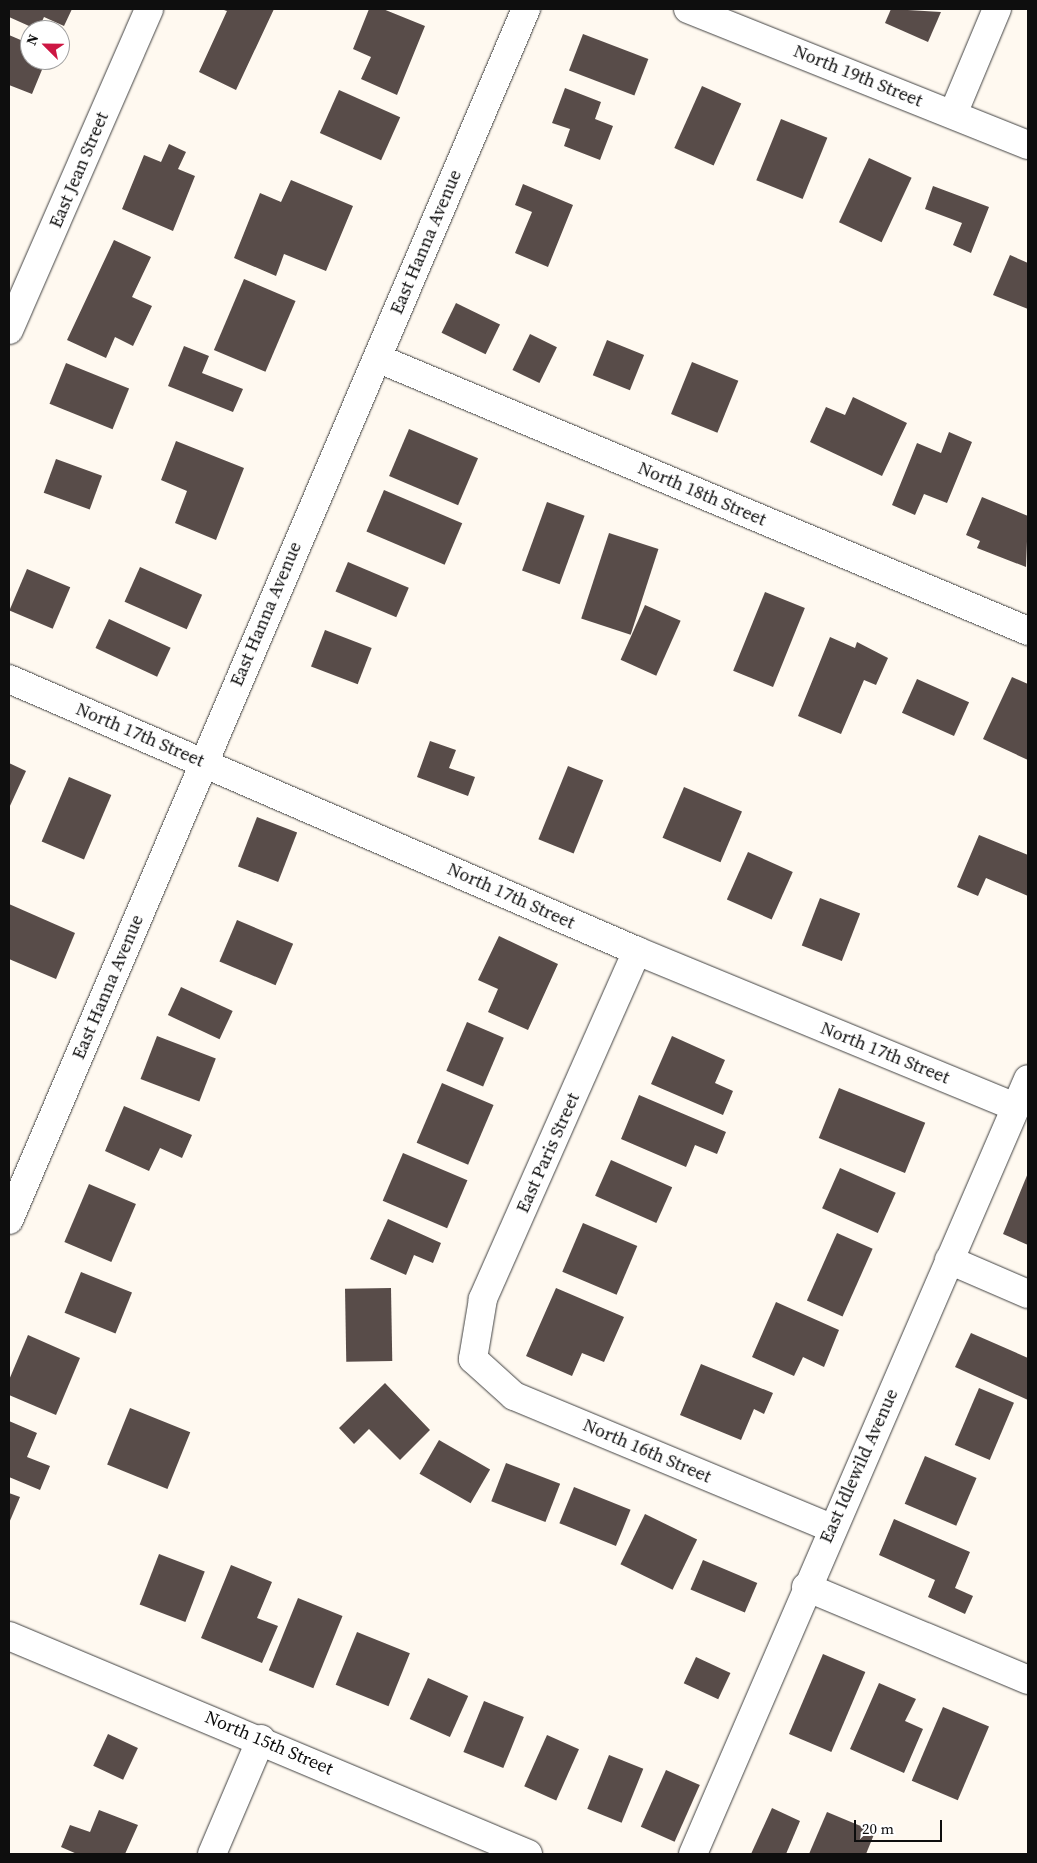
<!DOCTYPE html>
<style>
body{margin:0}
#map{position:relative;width:1037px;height:1863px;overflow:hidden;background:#fff9f0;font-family:"Source Serif 4",serif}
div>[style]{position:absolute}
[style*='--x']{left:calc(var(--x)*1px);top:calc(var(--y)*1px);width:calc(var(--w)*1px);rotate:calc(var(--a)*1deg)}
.building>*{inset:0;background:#584c49;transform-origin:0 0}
.roads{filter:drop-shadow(0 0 1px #414141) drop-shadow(0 0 1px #414141)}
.minor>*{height:28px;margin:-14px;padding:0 14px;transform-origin:14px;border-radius:14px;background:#fff}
span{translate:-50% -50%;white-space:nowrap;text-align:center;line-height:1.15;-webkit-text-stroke:5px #fff;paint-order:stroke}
.street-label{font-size:18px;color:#0e0e0e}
.frame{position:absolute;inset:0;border:10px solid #0e0e0e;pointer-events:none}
.north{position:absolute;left:20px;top:20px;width:50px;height:50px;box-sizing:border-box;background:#fff;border:1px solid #9f9f9f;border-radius:50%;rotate:293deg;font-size:14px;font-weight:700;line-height:20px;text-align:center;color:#0e0e0e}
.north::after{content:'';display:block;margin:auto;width:18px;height:22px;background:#cd1743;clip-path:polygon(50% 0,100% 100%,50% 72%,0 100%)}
.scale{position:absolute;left:854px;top:1820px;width:88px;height:22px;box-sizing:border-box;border:2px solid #0e0e0e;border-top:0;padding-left:6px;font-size:15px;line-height:18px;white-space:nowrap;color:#0e0e0e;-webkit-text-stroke:4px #fff;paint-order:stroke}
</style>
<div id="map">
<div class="building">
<div style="clip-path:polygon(9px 9px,72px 9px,64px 26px,44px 17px,38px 30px,9px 17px)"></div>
<div style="clip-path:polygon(221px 9px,274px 9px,236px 90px,199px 72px,227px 11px)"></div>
<div style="clip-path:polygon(369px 9px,383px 9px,425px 26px,397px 95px,361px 79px,371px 57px,353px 49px)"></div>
<div style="clip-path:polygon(891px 9px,941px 12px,928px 42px,885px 23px)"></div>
<div style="left:583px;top:34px;width:70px;height:39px;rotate:21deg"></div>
<div style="clip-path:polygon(9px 35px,30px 44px,30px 60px,46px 60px,32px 94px,9px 85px)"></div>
<div style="left:702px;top:86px;width:43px;height:68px;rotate:24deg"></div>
<div style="clip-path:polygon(565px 88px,601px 102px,595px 119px,613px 126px,600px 160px,564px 146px,570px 129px,552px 123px)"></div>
<div style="left:339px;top:90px;width:67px;height:47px;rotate:24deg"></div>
<div style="left:781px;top:119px;width:50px;height:66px;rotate:22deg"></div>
<div style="clip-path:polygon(169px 144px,186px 152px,178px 169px,195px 176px,173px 231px,122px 209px,144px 155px,161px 162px)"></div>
<div style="left:869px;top:158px;width:47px;height:71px;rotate:25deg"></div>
<div style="clip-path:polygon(291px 180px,353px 206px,326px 271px,284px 254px,276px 276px,234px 258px,260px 193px,281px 202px)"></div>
<div style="clip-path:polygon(523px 184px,573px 205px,548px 267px,515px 253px,532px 212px,515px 205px)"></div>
<div style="clip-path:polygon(933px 186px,989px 207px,971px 253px,953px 245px,962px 223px,925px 209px)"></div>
<div style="clip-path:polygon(114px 240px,151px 257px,132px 297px,152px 306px,133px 346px,115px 337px,106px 358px,67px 340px)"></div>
<div style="clip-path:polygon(1010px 255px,1028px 263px,1028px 309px,993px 295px)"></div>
<div style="left:244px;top:279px;width:56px;height:77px;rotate:23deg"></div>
<div style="left:456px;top:303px;width:49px;height:33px;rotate:26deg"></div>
<div style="left:530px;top:334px;width:30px;height:40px;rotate:26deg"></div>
<div style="left:607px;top:340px;width:40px;height:38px;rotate:22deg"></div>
<div style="clip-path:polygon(184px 346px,209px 356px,202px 373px,243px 389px,233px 412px,168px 386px)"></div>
<div style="left:692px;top:362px;width:50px;height:56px;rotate:22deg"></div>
<div style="left:66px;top:363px;width:68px;height:44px;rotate:22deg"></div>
<div style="clip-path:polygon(853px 397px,907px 423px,882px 476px,810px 442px,826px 407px,845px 415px)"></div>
<div style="left:409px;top:429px;width:75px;height:51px;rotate:23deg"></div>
<div style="clip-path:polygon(949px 432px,972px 442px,947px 503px,924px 494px,915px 515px,892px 505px,917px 443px,941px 453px)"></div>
<div style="clip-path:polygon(176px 441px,244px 468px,216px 540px,175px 523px,187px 491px,161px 480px)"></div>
<div style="left:56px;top:459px;width:49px;height:36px;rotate:20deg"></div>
<div style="left:384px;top:490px;width:85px;height:45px;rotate:23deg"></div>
<div style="clip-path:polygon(982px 497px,1028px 516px,1026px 567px,977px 548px,980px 541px,966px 535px)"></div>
<div style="left:547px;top:502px;width:40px;height:73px;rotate:20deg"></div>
<div style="left:609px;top:533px;width:52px;height:90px;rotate:18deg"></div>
<div style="left:348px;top:562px;width:66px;height:32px;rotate:23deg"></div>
<div style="left:140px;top:567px;width:68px;height:38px;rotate:24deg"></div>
<div style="left:27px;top:569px;width:47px;height:45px;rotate:23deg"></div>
<div style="left:765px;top:592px;width:43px;height:85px;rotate:22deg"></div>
<div style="left:645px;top:605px;width:39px;height:60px;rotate:24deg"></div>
<div style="left:109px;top:619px;width:68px;height:32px;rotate:25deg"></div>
<div style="left:325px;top:630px;width:50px;height:39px;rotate:21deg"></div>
<div style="clip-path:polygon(830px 637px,855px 648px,857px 642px,888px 658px,876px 685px,864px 680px,841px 734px,798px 716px)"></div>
<div style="clip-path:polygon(1012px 677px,1028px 684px,1028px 760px,983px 739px)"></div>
<div style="left:917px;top:679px;width:57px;height:37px;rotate:24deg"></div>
<div style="clip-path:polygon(430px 741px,456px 750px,449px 768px,475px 777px,468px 796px,417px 777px)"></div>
<div style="clip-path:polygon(9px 763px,26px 771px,9px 808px)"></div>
<div style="left:568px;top:766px;width:38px;height:79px;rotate:22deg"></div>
<div style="left:69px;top:777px;width:46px;height:70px;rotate:23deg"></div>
<div style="left:684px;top:787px;width:63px;height:55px;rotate:23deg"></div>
<div style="left:257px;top:817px;width:43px;height:53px;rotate:21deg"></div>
<div style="clip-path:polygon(979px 835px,1028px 855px,1028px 896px,986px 878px,978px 896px,957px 887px)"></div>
<div style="left:748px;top:852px;width:49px;height:52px;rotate:24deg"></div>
<div style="left:820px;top:898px;width:43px;height:51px;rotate:21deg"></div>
<div style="clip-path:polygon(9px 904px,75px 933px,56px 979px,9px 959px)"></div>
<div style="left:237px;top:920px;width:61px;height:45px;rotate:23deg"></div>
<div style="clip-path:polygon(499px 936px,558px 964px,528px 1030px,488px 1012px,498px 989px,478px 980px)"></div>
<div style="left:181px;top:987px;width:57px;height:31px;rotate:25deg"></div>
<div style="left:467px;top:1022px;width:40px;height:53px;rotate:23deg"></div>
<div style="left:157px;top:1036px;width:63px;height:46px;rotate:21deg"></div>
<div style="clip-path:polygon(672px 1036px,725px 1060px,715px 1083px,733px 1091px,723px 1115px,651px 1084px)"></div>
<div style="left:442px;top:1083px;width:56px;height:65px;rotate:23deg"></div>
<div style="left:839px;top:1088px;width:93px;height:54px;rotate:22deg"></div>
<div style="clip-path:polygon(639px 1095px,726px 1132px,717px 1154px,695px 1145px,686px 1167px,621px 1139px)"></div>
<div style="clip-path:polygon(124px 1106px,192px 1135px,182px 1158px,160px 1148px,149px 1171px,105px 1151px)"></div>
<div style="left:403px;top:1153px;width:70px;height:52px;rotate:23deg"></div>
<div style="left:611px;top:1160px;width:67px;height:39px;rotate:24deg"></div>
<div style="left:840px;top:1168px;width:61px;height:44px;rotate:24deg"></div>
<div style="clip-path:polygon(1028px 1173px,1028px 1245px,1003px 1234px)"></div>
<div style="left:89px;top:1184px;width:51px;height:63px;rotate:23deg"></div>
<div style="clip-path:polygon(388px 1219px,441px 1243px,433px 1263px,414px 1255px,406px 1275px,370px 1259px)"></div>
<div style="left:583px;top:1223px;width:59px;height:53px;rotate:23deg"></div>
<div style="left:837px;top:1233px;width:39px;height:74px;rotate:24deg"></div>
<div style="left:81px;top:1272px;width:55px;height:44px;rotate:22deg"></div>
<div style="left:391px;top:1288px;width:73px;height:46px;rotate:89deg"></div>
<div style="clip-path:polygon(556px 1288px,624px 1317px,604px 1362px,582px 1353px,572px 1376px,526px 1356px)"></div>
<div style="clip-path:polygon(776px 1302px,839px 1330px,824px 1367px,803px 1357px,794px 1376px,752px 1357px)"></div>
<div style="clip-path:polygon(971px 1333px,1028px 1358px,1028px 1400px,955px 1367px)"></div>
<div style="clip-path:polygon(28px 1335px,80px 1358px,56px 1415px,9px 1395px,9px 1380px)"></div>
<div style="clip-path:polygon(701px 1364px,773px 1393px,764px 1414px,754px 1409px,741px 1440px,680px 1415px)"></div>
<div style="clip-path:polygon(385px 1383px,430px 1430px,400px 1460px,369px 1429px,354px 1444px,339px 1428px)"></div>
<div style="left:979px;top:1388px;width:38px;height:62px;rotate:23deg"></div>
<div style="left:130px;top:1408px;width:65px;height:61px;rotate:22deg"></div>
<div style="clip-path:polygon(9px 1421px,37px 1433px,27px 1457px,50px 1466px,40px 1490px,9px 1477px)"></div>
<div style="left:439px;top:1440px;width:59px;height:39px;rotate:30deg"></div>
<div style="left:925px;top:1456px;width:56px;height:52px;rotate:23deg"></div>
<div style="left:506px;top:1463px;width:58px;height:41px;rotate:21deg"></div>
<div style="left:574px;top:1487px;width:61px;height:39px;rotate:22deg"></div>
<div style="clip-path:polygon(9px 1493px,20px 1497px,9px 1523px)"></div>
<div style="left:645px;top:1514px;width:58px;height:56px;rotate:26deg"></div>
<div style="clip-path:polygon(894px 1519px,970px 1552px,955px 1588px,973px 1596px,965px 1614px,928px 1597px,935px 1580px,879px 1555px)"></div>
<div style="left:159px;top:1554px;width:49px;height:54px;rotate:21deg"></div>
<div style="left:703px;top:1560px;width:59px;height:32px;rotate:23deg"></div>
<div style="clip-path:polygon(231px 1565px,272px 1582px,257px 1618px,278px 1626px,262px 1663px,201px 1638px)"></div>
<div style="left:298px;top:1598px;width:48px;height:78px;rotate:22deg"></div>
<div style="left:357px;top:1632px;width:57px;height:57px;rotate:22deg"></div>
<div style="left:823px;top:1654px;width:46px;height:87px;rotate:23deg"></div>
<div style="left:696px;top:1657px;width:38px;height:29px;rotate:25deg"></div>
<div style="left:428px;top:1678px;width:44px;height:45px;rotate:24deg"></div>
<div style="clip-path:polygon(879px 1683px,916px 1699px,905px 1721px,923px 1729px,904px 1773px,850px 1749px)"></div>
<div style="left:484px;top:1701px;width:43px;height:55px;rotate:22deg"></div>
<div style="left:943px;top:1707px;width:50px;height:80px;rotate:23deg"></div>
<div style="left:108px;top:1734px;width:33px;height:35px;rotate:25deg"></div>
<div style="left:547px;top:1735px;width:35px;height:56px;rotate:24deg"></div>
<div style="left:609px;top:1755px;width:37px;height:58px;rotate:22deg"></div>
<div style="left:666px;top:1770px;width:37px;height:62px;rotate:24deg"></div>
<div style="clip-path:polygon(772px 1808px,800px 1821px,786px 1854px,751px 1854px)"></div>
<div style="clip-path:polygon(99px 1810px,138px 1825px,125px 1854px,77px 1854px,61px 1847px,70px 1825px,90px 1832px)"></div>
<div style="clip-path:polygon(827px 1812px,875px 1832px,866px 1854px,809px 1854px)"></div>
</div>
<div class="roads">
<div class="minor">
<div style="--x:688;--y:9;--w:366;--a:21.8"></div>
<div style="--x:953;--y:114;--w:114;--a:-67.3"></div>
<div style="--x:9;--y:330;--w:350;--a:-66.4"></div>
<div style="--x:377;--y:358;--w:706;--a:22.75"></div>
<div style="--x:9;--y:679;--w:684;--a:23.42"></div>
<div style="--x:637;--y:951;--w:410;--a:22.4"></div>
<div style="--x:637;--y:951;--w:381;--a:113.9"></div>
<div style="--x:483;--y:1299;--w:61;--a:99.5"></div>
<div style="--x:473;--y:1359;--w:55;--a:42.1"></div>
<div style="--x:514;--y:1396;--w:343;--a:22.6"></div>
<div style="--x:9;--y:1220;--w:1317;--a:-66.88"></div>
<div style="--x:949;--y:1260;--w:86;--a:23.3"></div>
<div style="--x:806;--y:1587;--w:241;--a:22.7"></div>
<div style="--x:9;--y:1636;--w:563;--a:22.78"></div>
<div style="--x:212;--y:1854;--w:125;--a:-66.9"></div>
<div style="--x:693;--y:1854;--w:844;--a:-66.62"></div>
</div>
</div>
<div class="street-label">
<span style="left:858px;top:76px;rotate:22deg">North 19th Street</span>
<span style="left:79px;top:170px;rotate:-67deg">East Jean Street</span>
<span style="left:426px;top:242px;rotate:-67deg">East Hanna Avenue</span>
<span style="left:702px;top:494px;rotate:23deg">North 18th Street</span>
<span style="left:266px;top:614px;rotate:-67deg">East Hanna Avenue</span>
<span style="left:140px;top:735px;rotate:23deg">North 17th Street</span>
<span style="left:511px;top:896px;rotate:24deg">North 17th Street</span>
<span style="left:108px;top:987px;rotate:-67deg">East Hanna Avenue</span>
<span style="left:885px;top:1053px;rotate:22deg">North 17th Street</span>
<span style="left:548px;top:1153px;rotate:-66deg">East Paris Street</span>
<span style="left:647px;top:1451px;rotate:23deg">North 16th Street</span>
<span style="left:859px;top:1466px;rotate:-66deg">East Idlewild Avenue</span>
<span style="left:269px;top:1743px;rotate:23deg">North 15th Street</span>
</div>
<div class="frame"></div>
<div class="north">N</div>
<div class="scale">20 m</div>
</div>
